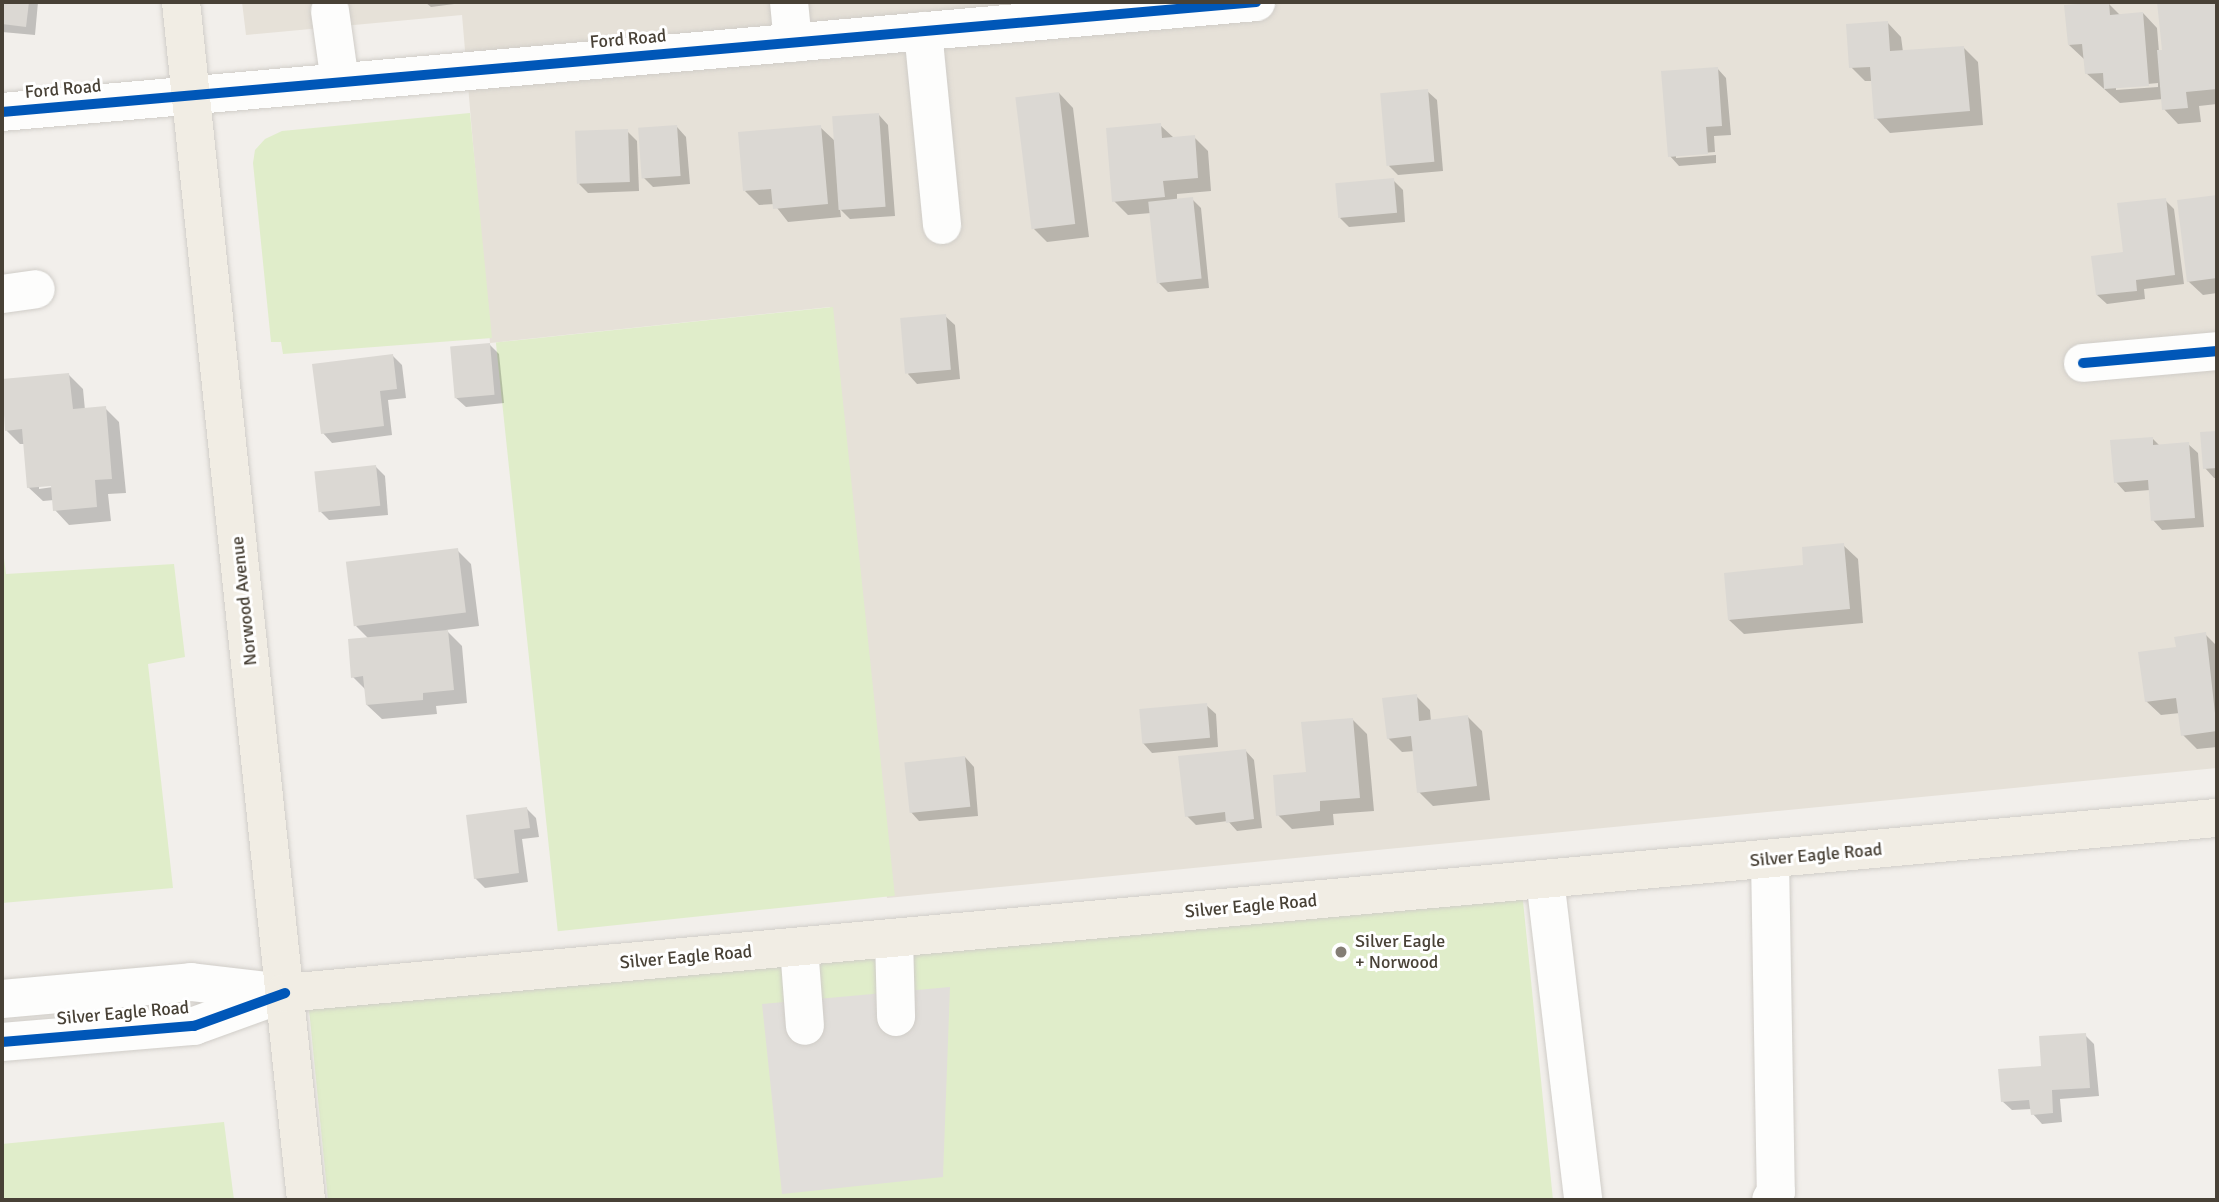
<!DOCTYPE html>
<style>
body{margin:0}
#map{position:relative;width:2219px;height:1202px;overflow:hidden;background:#f2efeb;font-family:Signika,sans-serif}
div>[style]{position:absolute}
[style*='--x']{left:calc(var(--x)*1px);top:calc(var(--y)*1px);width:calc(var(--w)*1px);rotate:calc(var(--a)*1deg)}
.residential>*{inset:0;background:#e6e1d8}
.green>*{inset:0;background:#e0edca;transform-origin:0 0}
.parking>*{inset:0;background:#e1deda}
.shadow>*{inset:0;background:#0003}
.building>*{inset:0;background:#dbd8d3;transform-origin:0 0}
.roads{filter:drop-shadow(0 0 2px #d0cdc8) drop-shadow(0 0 2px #d0cdc8)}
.minor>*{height:38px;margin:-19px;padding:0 19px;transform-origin:19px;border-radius:19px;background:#fdfdfc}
.major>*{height:38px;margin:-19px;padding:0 19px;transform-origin:19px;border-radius:19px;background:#f1ede4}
.cycleway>*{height:10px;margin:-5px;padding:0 5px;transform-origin:5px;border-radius:5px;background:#0057b8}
.dots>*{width:19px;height:19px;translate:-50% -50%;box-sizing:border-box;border:4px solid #fff;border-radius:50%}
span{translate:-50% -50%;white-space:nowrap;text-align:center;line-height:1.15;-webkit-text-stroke:6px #fff;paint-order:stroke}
.street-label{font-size:18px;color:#484136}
.poi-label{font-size:18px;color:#484136}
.left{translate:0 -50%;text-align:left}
.frame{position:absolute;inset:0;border:4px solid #484136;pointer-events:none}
</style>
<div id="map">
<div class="residential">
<div style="clip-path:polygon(242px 2px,2217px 2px,2217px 768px,887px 898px,830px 307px,490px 343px,462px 15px,246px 35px)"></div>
</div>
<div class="green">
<div style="clip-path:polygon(470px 113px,492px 338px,283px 354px,281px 342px,271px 342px,253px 163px,255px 150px,265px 139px,282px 131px)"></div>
<div style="left:833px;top:307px;width:592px;height:339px;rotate:84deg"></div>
<div style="clip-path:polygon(2px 543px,6px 574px,174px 564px,185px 657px,148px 664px,173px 888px,2px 903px)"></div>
<div style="clip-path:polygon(1522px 891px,1553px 1200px,328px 1200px,309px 1009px)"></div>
<div style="clip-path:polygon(224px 1122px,234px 1200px,2px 1200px,2px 1144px)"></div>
</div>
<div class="parking">
<div style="clip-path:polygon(950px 987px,943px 1177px,782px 1194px,762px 1004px)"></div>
</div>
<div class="shadow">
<div style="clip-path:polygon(2px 2px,38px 2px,35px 35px,2px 32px)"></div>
<div style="clip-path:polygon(425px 2px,462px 2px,462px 3px,431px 7px)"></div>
<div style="clip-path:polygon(evenodd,2217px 2px,2217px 104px,2199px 106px,2201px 122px,2178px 124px,2164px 109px,2163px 99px,2120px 103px,2086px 73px,2084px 59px,2069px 45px,2108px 3px,2120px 15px,2143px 13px,2157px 28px,2159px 52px,2164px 51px,2159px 4px,2217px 2px,2158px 83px,2158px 87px,2116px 90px,2116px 87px,2158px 83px)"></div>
<div style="clip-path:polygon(1887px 22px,1901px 37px,1903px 52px,1964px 48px,1978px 62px,1983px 125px,1890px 133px,1876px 118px,1873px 81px,1865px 81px,1851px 67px)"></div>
<div style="clip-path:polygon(1717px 68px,1726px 78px,1731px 135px,1714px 136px,1715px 152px,1676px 155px,1676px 158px,1716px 155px,1716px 163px,1679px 166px,1670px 156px)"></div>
<div style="clip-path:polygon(1427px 91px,1437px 100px,1443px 171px,1398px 175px,1389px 166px)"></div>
<div style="clip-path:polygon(1059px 93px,1073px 108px,1089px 237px,1047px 242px,1033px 228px)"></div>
<div style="clip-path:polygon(879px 115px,888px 125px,895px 216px,850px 219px,840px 209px,841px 217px,788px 222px,774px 204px,759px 205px,745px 191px,820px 127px,836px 142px)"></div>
<div style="clip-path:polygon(1160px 125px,1174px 138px,1194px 137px,1208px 151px,1211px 191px,1177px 194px,1177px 201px,1192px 199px,1201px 208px,1209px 288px,1168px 292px,1158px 282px,1151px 213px,1128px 215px,1114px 201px)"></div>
<div style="clip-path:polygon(677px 127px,686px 137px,690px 184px,653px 187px,644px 178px)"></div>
<div style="clip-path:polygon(627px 131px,637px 141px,639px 191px,588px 193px,579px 184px)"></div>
<div style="clip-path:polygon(1393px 180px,1403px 190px,1405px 222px,1349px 227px,1340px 218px)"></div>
<div style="clip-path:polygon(2217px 197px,2217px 293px,2203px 295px,2188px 281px,2179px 202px)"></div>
<div style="clip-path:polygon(2165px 200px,2174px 209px,2184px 284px,2144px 289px,2145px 299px,2107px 304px,2097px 295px)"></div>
<div style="clip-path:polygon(945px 316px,955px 325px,960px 379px,917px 384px,908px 374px)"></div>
<div style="clip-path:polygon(490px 345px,499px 354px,504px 403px,466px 407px,456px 398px)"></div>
<div style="clip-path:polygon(392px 355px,402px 365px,406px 398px,388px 400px,392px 435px,332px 443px,323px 433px)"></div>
<div style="clip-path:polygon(evenodd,69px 375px,83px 389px,85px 410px,105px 408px,119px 422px,126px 493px,108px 494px,111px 521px,69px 525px,55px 510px,54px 500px,43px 501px,28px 487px,25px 444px,20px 444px,6px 430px,2px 381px,69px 375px,39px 485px,60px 486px,39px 489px,39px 485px)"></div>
<div style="clip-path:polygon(2217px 432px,2217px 478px,2214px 478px,2205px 468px,2202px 434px)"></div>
<div style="clip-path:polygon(2152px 438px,2160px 446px,2188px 444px,2198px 453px,2204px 527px,2162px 530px,2153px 520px,2150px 490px,2125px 492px,2116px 482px)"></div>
<div style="clip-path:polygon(375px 466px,385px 476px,388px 515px,329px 520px,320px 511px)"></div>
<div style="clip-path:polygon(1843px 545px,1858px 559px,1863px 623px,1744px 634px,1729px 620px,1805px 567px)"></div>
<div style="clip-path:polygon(457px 550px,471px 564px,479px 626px,446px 630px,462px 646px,467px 703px,436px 706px,437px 714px,382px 719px,367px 705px,366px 690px,353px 677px,369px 639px,356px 626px)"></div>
<div style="clip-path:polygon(2205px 634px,2217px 646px,2217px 747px,2197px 749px,2183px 735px,2180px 713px,2161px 715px,2146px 701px,2178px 649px)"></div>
<div style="clip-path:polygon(1416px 696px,1430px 710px,1431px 722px,1468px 717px,1482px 731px,1490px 800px,1433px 806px,1419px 792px,1415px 751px,1402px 752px,1388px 738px)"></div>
<div style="clip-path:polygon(1206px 705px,1216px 714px,1218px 747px,1152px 753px,1143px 743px)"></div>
<div style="clip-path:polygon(1353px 720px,1367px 734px,1374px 811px,1333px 814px,1334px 825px,1292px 829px,1278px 815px)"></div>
<div style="clip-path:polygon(1245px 750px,1254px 760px,1262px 828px,1237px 831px,1228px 821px,1196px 825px,1187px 816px)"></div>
<div style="clip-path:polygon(965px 757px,974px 767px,978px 816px,919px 821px,910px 811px)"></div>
<div style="clip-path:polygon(527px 809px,536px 818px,539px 837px,522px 839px,528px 882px,485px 888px,475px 878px)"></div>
<div style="clip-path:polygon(2085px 1035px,2094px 1044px,2099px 1096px,2060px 1099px,2062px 1122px,2042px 1124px,2033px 1114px,2032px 1109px,2012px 1110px,2002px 1101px)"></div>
</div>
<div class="building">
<div style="clip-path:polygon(2px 2px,29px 2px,26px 27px,2px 24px)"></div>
<div style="clip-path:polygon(2109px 2px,2110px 15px,2143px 12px,2149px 86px,2104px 89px,2103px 73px,2085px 74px,2082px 44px,2068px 45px,2064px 5px)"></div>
<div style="clip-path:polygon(2157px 2px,2217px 2px,2217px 89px,2186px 92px,2188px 108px,2162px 110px,2157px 50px,2162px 50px)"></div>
<div style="clip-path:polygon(1888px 21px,1890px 51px,1964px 46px,1970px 111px,1874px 119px,1870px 67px,1849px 68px,1846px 24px)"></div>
<div style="clip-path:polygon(1718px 67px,1722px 126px,1706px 127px,1708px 154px,1668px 157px,1661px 71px)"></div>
<div style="left:1428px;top:89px;width:73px;height:48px;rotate:85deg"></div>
<div style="left:1059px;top:92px;width:133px;height:44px;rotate:83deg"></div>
<div style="left:879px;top:113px;width:94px;height:47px;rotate:86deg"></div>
<div style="clip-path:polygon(1161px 123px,1162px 138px,1195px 135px,1198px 178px,1163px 181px,1165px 197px,1112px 202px,1106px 128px)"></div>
<div style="left:677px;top:125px;width:51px;height:39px;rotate:86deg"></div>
<div style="clip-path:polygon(821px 125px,828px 204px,773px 209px,771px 189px,743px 191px,738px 132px)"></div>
<div style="left:628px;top:129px;width:53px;height:53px;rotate:88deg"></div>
<div style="left:1394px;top:178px;width:35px;height:59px;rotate:85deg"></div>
<div style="clip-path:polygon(2217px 195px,2217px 278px,2187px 282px,2177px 200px)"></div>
<div style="left:1193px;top:197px;width:82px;height:45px;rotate:84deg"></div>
<div style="clip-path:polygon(2166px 198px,2175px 275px,2136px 280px,2137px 291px,2096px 295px,2091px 256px,2123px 252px,2117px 203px)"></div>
<div style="left:946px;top:314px;width:56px;height:46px;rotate:85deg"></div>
<div style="left:490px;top:343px;width:52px;height:40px;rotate:85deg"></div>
<div style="clip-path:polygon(393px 354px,397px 389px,380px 391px,384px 426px,321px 434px,312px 364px)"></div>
<div style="clip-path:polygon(69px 373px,73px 409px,106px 406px,112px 479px,95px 480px,97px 507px,53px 511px,51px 486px,27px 488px,22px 429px,5px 431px,2px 379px)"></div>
<div style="clip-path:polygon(2217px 431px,2217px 468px,2203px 469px,2200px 432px)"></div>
<div style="clip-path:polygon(2153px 437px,2153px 445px,2189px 442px,2195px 518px,2151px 521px,2148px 480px,2114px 483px,2110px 440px)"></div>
<div style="left:376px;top:465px;width:41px;height:62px;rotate:84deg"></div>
<div style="clip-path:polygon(1844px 543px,1850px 609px,1728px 620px,1724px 573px,1803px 565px,1802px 547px)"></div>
<div style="left:458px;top:548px;width:65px;height:113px;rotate:83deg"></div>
<div style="clip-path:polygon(448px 630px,454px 690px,423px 693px,423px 700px,366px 705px,363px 676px,351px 678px,348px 639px)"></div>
<div style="clip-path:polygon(2206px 632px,2217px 731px,2181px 736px,2176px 698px,2145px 702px,2138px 652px,2176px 647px,2174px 637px)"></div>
<div style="clip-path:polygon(1417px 694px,1419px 721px,1468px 715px,1477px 786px,1417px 793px,1411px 736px,1387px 739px,1382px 698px)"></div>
<div style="left:1207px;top:703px;width:35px;height:68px;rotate:85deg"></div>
<div style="clip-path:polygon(1353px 718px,1360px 798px,1320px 801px,1320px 811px,1276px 816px,1273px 775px,1306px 772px,1301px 722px)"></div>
<div style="clip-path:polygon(1246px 749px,1254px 819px,1226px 823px,1225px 812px,1185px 817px,1178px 756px)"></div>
<div style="left:965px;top:756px;width:51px;height:61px;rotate:84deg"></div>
<div style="clip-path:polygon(527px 807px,530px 828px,514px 830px,519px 873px,474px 879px,466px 815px)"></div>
<div style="clip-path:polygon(2086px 1033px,2090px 1088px,2052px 1090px,2053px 1113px,2031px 1115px,2029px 1100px,2001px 1102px,1998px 1069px,2041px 1066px,2039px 1036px)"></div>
</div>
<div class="roads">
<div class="minor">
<div style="--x:789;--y:2;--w:41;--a:84.4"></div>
<div style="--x:330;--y:11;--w:72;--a:82"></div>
<div style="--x:923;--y:31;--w:195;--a:84.4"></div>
<div style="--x:2;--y:112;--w:1259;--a:-5.01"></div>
<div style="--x:2;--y:294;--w:34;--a:-8"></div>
<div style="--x:2083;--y:363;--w:135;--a:-5.1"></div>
<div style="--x:1770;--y:859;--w:333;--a:89"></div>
<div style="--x:1776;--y:1192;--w:9;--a:122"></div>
<div style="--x:1545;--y:879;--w:323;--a:83.2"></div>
<div style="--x:894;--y:938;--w:79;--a:88.5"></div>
<div style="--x:799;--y:947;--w:79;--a:85.7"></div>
<div style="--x:2;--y:999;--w:190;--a:-5.1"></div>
<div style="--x:191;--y:982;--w:86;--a:6.7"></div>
<div style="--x:2;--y:1042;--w:193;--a:-4.8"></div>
<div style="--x:194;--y:1026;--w:97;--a:-19.9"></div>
</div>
<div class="major">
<div style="--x:181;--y:2;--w:1205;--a:84.04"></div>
<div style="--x:285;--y:993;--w:1940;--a:-5.18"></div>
</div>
</div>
<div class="cycleway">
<div style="--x:2;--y:112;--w:1259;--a:-5.01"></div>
<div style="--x:2083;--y:363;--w:135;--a:-5.1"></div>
<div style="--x:2;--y:1042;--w:193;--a:-4.8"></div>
<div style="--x:194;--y:1026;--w:97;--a:-19.9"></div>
</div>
<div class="dots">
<div style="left:1341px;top:952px;background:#847e75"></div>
</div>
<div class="street-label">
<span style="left:628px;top:39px;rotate:-5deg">Ford Road</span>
<span style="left:63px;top:89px;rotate:-5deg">Ford Road</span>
<span style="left:244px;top:601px;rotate:-96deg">Norwood Avenue</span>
<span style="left:1816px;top:855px;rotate:-5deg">Silver Eagle Road</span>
<span style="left:1251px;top:906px;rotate:-5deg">Silver Eagle Road</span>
<span style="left:686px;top:957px;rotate:-5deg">Silver Eagle Road</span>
<span style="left:123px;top:1013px;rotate:-5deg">Silver Eagle Road</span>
</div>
<div class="poi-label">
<span class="left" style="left:1355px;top:952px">Silver Eagle<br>+ Norwood</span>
</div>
<div class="frame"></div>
</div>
